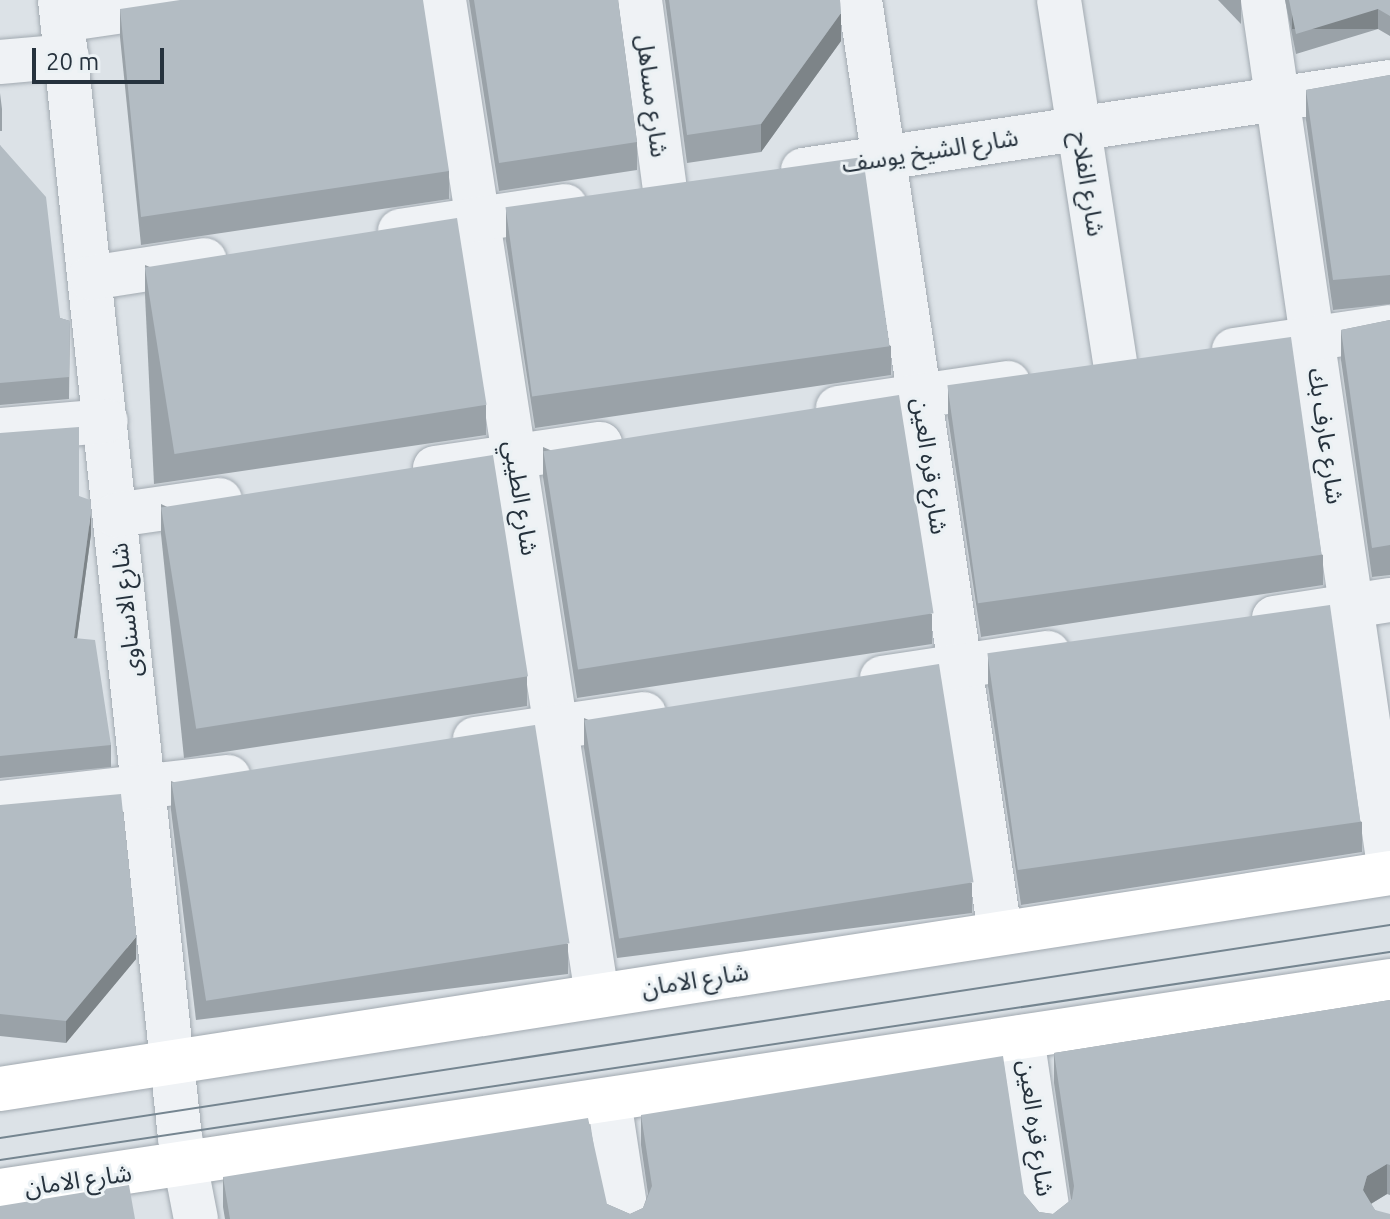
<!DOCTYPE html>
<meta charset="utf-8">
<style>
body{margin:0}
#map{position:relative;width:1390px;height:1219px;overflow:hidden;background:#dce2e7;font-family:Ubuntu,"Noto Sans Arabic",sans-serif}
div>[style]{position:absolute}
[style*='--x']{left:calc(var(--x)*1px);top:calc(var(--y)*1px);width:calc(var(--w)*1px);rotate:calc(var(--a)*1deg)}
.roads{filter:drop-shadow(0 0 2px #a2aab1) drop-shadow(0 0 2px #a2aab1)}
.street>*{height:44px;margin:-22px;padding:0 22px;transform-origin:22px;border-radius:22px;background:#eff2f5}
.secondary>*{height:44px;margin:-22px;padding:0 22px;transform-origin:22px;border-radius:22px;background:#fff}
.tram>*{height:2px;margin:-1px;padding:0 1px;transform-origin:1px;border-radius:1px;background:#758590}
.wall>*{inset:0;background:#9aa2a8}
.shaded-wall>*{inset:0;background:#7d8488;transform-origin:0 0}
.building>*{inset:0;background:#b3bcc3;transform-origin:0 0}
span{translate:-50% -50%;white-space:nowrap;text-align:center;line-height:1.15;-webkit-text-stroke:6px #ebf1f4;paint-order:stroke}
.street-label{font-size:24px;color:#26323d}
.scale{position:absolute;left:32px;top:48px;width:132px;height:36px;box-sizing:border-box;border:4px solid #26323d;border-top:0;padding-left:10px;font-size:24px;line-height:28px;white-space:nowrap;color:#26323d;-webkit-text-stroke:6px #ebf1f4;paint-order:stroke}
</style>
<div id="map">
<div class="roads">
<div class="street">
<div style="--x:60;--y:0;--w:1143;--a:83.98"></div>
<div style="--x:180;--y:1137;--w:84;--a:79"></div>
<div style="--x:444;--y:0;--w:1007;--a:81.26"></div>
<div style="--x:640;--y:0;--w:193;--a:82.5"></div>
<div style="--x:860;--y:0;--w:942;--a:81.46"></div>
<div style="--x:1059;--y:0;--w:372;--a:81.2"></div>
<div style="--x:1263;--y:0;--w:882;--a:81.72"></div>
<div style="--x:62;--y:20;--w:138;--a:-8.3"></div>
<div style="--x:0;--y:62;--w:67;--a:-5.1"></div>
<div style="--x:803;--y:170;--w:594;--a:-8.53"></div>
<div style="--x:400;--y:231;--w:167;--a:-8.6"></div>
<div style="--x:90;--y:278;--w:116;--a:-8.9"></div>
<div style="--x:1234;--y:350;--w:158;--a:-8.4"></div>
<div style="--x:838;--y:408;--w:172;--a:-8.4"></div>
<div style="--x:0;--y:430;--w:106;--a:-4.9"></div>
<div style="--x:435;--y:468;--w:167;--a:-8.3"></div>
<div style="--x:116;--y:515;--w:105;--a:-8.2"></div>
<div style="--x:1274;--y:618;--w:117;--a:-8.8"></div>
<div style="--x:882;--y:678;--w:168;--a:-8.6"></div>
<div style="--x:475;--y:739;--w:171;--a:-8.4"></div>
<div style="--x:0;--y:803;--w:230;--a:-6.5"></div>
<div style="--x:1022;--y:1037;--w:184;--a:81.6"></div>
<div style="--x:609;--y:1100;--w:120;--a:81.4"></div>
</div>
<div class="secondary">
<div style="--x:0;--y:1089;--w:1407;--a:-8.83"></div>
<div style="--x:0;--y:1191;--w:1406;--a:-8.59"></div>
</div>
</div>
<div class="tram">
<div style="--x:0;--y:1138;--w:1406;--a:-8.71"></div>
<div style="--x:0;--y:1160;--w:1405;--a:-8.51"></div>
</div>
<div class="wall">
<div style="clip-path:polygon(469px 0,618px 0,637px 142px,637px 170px,499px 191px)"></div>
<div style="clip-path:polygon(665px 0,840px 0,841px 41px,761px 152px,687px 163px)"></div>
<div style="clip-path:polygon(1218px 0,1241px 0,1241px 24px)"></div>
<div style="clip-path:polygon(1285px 0,1390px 0,1390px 36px,1378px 29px,1296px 54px)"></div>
<div style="clip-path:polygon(120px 9px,449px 171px,449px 199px,141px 245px,120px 37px)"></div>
<div style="clip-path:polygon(1390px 75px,1390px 304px,1333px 310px,1306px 120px,1306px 90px)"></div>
<div style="clip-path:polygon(0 93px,2px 109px,2px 131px,0 131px)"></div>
<div style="clip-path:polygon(0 145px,60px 318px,70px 321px,69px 399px,0 405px)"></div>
<div style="clip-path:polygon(506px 211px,891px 346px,891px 375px,535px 428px,506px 241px)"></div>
<div style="clip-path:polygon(145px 265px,486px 405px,486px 435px,154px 484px,145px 295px)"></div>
<div style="clip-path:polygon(1390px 320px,1390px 575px,1372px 577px,1341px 360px,1341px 330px)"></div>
<div style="clip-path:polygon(948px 388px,1323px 555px,1323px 585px,981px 637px,948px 418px)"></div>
<div style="clip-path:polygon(0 433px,79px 496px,91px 534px,77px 639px,111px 745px,111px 767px,0 778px)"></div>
<div style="clip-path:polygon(543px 447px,932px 614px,932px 644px,577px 698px,543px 477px)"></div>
<div style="clip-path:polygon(161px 504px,527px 676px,527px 706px,184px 758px,161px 534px)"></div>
<div style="clip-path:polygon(988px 656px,1362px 822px,1362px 852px,1021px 905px,988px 686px)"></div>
<div style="clip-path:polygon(584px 718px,972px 883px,972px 913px,617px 958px,584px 748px)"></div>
<div style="clip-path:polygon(171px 781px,568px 944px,568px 974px,196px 1020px,171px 810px)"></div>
<div style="clip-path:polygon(0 805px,136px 959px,66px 1043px,0 1036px)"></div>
<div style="clip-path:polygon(1390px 1000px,1390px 1195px,1387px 1194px,1371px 1204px,1375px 1210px,1390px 1219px,225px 1219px,223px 1207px,223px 1177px,607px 1204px,630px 1214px,643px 1208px,648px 1194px,641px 1145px,641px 1115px,1024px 1194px,1039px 1212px,1053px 1214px,1071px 1200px,1054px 1083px,1054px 1053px)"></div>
</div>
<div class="shaded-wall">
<div style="left:1378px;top:9px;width:20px;height:86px;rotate:90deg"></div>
<div style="clip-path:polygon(841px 13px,841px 41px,761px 152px,761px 124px)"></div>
<div style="clip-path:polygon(91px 512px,91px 534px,74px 660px,74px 638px)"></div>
<div style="clip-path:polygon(136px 937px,136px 959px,66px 1043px,66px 1021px)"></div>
<div style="clip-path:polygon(1387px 1164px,1387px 1194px,1367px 1206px,1363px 1190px,1367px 1176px)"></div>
</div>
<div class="building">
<div style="clip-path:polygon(180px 0,423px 0,449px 171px,141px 217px,120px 9px)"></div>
<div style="clip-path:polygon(474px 0,618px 0,637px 142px,499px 163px)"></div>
<div style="clip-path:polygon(669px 0,840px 0,841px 13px,761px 124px,687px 135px)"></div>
<div style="clip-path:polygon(1289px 0,1390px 0,1390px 16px,1378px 9px,1296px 34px)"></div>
<div style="clip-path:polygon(1390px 75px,1390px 275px,1333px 280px,1306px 90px)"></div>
<div style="clip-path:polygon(0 145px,46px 197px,60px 318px,70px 321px,69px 377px,0 383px)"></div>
<div style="left:863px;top:157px;width:191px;height:361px;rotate:82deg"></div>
<div style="left:457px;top:218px;width:189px;height:316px;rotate:81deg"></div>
<div style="clip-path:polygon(1390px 320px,1390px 545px,1372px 548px,1341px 330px)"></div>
<div style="left:1291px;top:337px;width:220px;height:347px;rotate:82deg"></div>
<div style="left:899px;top:395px;width:221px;height:360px;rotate:81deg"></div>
<div style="clip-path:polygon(79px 427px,79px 496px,90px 500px,91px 512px,74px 638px,95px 640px,111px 745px,0 756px,0 433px)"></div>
<div style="left:493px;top:455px;width:224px;height:336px;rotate:81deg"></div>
<div style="left:1330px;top:605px;width:219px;height:346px;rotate:82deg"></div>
<div style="left:939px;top:664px;width:221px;height:359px;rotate:81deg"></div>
<div style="left:535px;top:725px;width:221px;height:368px;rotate:81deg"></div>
<div style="clip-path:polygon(121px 794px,136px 937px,66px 1021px,0 1014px,0 805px)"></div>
<div style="clip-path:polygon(1390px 1000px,1390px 1165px,1387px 1164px,1367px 1176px,1363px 1190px,1375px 1210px,1390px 1214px,1390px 1219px,230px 1219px,223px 1177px,588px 1118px,607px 1204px,630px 1214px,643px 1208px,652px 1186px,641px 1115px,1003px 1056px,1024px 1194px,1039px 1212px,1053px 1214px,1072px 1199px,1074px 1186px,1054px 1053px)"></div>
<div style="clip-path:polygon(129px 1185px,135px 1219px,0 1219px,0 1206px)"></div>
</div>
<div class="street-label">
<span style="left:652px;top:96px;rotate:83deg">شارع مساهل</span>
<span style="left:930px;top:151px;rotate:-9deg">شارع الشيخ يوسف</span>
<span style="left:1088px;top:184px;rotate:81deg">شارع الفلاح</span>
<span style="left:1326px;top:436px;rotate:82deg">شارع عارف بك</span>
<span style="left:930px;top:466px;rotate:82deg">شارع قره العين</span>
<span style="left:521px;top:498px;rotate:81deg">شارع الطيبي</span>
<span style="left:126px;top:610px;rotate:-96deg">شارع الاسناوى</span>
<span style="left:695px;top:980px;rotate:-9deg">شارع الامان</span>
<span style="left:1036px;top:1128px;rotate:82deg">شارع قره العين</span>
<span style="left:78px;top:1180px;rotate:-8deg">شارع الامان</span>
</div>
<div class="scale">20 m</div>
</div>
